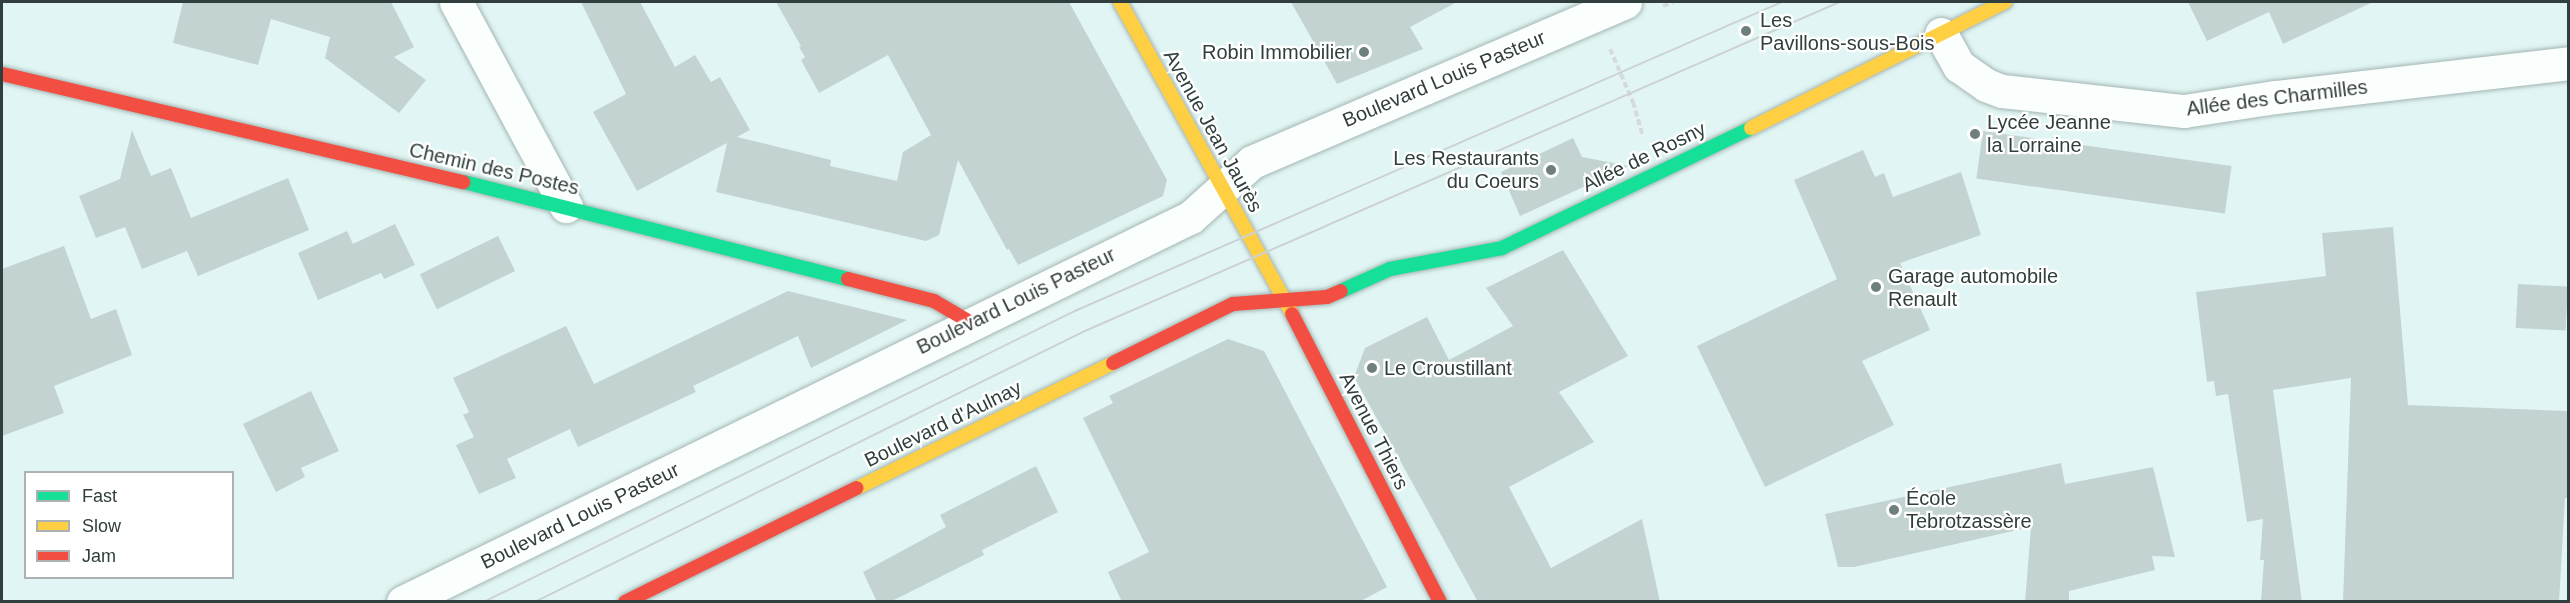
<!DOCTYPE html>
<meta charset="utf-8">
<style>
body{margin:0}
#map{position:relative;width:2570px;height:603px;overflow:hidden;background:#e1f6f4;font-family:Arial,sans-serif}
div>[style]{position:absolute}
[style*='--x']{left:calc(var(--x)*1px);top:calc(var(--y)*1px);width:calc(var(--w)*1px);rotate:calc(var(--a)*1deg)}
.building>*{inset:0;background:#c3d3d2;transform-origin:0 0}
.path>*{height:4px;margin-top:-2px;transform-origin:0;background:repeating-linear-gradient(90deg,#d4dbda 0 6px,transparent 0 9px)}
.roads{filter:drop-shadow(0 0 2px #a4b5b3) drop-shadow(0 0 2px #a4b5b3)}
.street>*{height:33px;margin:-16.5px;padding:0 16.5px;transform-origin:16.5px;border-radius:16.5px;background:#fafefd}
.fast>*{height:14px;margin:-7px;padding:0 7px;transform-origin:7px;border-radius:7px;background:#16e098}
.slow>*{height:14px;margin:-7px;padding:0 7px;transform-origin:7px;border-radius:7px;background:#ffcf43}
.jam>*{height:14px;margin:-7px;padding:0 7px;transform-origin:7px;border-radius:7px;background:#f24e42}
.tram>*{height:1.5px;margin:-0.75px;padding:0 0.75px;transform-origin:0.75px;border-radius:0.75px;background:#ccd1d1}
.dots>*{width:16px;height:16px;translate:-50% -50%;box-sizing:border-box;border:3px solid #fff;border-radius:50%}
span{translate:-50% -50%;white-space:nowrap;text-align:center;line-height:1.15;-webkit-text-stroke:4.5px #fff;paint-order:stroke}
.poi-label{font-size:20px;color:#303f3d}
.left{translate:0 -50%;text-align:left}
.right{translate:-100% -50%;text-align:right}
.street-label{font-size:20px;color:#303f3d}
.frame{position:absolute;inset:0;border:3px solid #303f3d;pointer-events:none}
.legend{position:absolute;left:24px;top:471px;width:210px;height:108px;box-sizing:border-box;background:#fff;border:2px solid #acb2b1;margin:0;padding:8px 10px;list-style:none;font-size:18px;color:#303f3d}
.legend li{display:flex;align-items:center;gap:12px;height:30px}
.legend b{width:30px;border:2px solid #acb2b1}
</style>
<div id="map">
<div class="building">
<div style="clip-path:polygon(183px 2px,391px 2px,414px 47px,394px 57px,426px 80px,399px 113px,325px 58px,330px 37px,271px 19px,258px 65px,173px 43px)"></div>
<div style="clip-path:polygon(581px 2px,640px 2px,675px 67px,695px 55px,711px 82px,720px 77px,750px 130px,737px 137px,831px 160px,830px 166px,897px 181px,903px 152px,931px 135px,888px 55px,819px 93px,801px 60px,805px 57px,799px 47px,801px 46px,776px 2px,1069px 2px,1167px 180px,1163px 196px,1018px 265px,1009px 249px,1007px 250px,958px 160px,939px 235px,926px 241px,716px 192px,727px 143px,637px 191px,593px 112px,626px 94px)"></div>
<div style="clip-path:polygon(1291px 2px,1457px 2px,1410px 27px,1423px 49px,1337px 84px)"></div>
<div style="clip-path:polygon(2188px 2px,2373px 2px,2283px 44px,2269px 12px,2207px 41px)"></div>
<div style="clip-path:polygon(132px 130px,151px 176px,171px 168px,191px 218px,288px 178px,309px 230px,198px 276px,187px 251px,142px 269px,125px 227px,96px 238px,79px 196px,120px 179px)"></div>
<div style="left:1983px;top:131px;width:251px;height:48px;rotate:8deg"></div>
<div style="clip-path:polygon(1573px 138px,1582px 157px,1629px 166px,1520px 216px,1501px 172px)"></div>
<div style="clip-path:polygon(1863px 150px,1875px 177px,1884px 173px,1893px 197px,1961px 172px,1981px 235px,1900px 263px,1930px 330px,1862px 361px,1894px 425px,1765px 487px,1697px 346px,1837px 279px,1794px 180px)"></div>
<div style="clip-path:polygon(395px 224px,415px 265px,384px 279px,381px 273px,318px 300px,298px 253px,347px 231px,353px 244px)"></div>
<div style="clip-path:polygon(2393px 227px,2408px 405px,2568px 411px,2568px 498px,2565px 498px,2559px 602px,2343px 602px,2351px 378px,2273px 390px,2302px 602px,2261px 602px,2264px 560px,2260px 560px,2263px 519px,2247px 522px,2228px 394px,2216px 396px,2214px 381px,2207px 382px,2196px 292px,2326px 276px,2322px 233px)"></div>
<div style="left:498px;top:236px;width:39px;height:87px;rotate:64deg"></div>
<div style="clip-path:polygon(64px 246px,91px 319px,116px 309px,132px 355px,54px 386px,64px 413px,2px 436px,2px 269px)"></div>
<div style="clip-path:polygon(1563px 250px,1628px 356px,1559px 392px,1594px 442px,1509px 487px,1551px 568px,1642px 519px,1660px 602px,1478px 602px,1354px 377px,1365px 348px,1427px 317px,1449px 360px,1513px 326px,1486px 288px)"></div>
<div style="left:2518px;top:284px;width:50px;height:44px;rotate:3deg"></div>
<div style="clip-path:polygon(788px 291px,907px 320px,811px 368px,798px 336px,693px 386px,696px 392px,578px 447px,570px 429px,507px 459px,516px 478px,479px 494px,456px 445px,474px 437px,463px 415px,469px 412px,453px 378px,566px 326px,594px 384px)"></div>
<div style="clip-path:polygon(1228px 339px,1264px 351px,1387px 587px,1359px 602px,1122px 602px,1108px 572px,1149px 552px,1083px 418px,1113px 403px,1109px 396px)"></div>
<div style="clip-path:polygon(311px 391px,339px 451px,301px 468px,305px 477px,276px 492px,243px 424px)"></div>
<div style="clip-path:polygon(2061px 463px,2065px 484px,2153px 467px,2175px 557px,2152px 556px,2155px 570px,2069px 591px,2069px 602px,2025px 602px,2031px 527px,1854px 567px,1838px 567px,1825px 514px)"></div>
<div style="clip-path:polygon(1036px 466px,1058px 512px,982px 550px,984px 555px,890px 602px,877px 602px,863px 572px,946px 527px,940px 515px)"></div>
</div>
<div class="path">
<div style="--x:1663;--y:6;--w:11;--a:-22"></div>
<div style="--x:1610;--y:49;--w:58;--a:66.5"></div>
<div style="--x:1633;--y:102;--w:36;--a:74"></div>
</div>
<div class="roads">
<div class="street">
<div style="--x:456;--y:2;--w:232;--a:61.7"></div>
<div style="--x:1941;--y:34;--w:37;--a:61"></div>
<div style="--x:1959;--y:66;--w:33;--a:35"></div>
<div style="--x:1986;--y:85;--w:17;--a:21"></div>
<div style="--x:2002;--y:91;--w:183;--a:6.3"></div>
<div style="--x:2184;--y:111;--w:93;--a:-8.7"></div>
<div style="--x:2276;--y:97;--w:294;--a:-6.6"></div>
<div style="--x:403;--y:602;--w:877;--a:-26.04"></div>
<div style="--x:1191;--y:217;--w:82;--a:-42"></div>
<div style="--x:1252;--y:162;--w:406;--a:-23.2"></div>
</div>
<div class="fast">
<div style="--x:464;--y:182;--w:396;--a:14.2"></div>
<div style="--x:1341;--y:291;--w:54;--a:-24.2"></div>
<div style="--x:1390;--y:269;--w:114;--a:-10.6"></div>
<div style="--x:1502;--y:248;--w:276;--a:-25.7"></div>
</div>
<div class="slow">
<div style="--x:1120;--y:2;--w:356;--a:61.1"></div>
<div style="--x:1751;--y:128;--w:284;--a:-26.4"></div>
<div style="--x:857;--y:488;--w:285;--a:-26"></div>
</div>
<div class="jam">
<div style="--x:2;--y:74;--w:474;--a:13.2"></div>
<div style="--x:848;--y:279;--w:89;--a:14.3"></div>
<div style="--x:934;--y:301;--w:42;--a:30.3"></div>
<div style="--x:1292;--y:314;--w:324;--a:62.8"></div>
<div style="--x:1113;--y:363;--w:134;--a:-26.2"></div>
<div style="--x:1233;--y:304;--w:94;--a:-4.3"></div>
<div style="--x:1327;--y:297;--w:15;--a:-23"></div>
<div style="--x:625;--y:602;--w:258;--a:-26.2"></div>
</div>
</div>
<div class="tram">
<div style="--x:484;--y:602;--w:659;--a:-26.21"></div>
<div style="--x:1075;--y:311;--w:772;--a:-23.61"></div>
<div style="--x:535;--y:602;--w:613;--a:-26.23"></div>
<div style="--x:1085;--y:331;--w:824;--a:-23.55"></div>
</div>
<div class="dots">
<div style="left:1746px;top:31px;background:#6e7f7d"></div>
<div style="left:1364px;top:52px;background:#6e7f7d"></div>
<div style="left:1975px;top:134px;background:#6e7f7d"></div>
<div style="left:1551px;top:170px;background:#6e7f7d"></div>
<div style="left:1876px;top:287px;background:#6e7f7d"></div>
<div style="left:1372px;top:368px;background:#6e7f7d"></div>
<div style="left:1894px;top:510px;background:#6e7f7d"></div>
</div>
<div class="poi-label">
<span class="left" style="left:1760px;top:32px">Les<br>Pavillons-sous-Bois</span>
<span class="right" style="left:1352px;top:52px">Robin Immobilier</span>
<span class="left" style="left:1987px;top:134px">Lycée Jeanne<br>la Lorraine</span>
<span class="right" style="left:1539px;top:170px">Les Restaurants<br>du Coeurs</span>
<span class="left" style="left:1888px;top:288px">Garage automobile<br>Renault</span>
<span class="left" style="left:1384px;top:368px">Le Croustillant</span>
<span class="left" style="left:1906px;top:510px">École<br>Tebrotzassère</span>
</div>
<div class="street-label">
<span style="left:1444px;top:79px;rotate:-23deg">Boulevard Louis Pasteur</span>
<span style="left:2277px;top:98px;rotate:-7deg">Allée des Charmilles</span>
<span style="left:1213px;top:131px;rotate:61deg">Avenue Jean Jaurès</span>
<span style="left:1644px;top:157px;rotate:-26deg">Allée de Rosny</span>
<span style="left:494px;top:169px;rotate:13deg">Chemin des Postes</span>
<span style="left:1016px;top:301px;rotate:-26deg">Boulevard Louis Pasteur</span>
<span style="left:943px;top:424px;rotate:-26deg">Boulevard d'Aulnay</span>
<span style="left:1374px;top:431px;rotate:63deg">Avenue Thiers</span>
<span style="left:580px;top:516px;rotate:-26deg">Boulevard Louis Pasteur</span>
</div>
<div class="frame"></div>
<ul class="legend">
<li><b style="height:8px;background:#16e098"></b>Fast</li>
<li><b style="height:8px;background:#ffcf43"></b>Slow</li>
<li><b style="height:8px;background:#f24e42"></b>Jam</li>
</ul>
</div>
